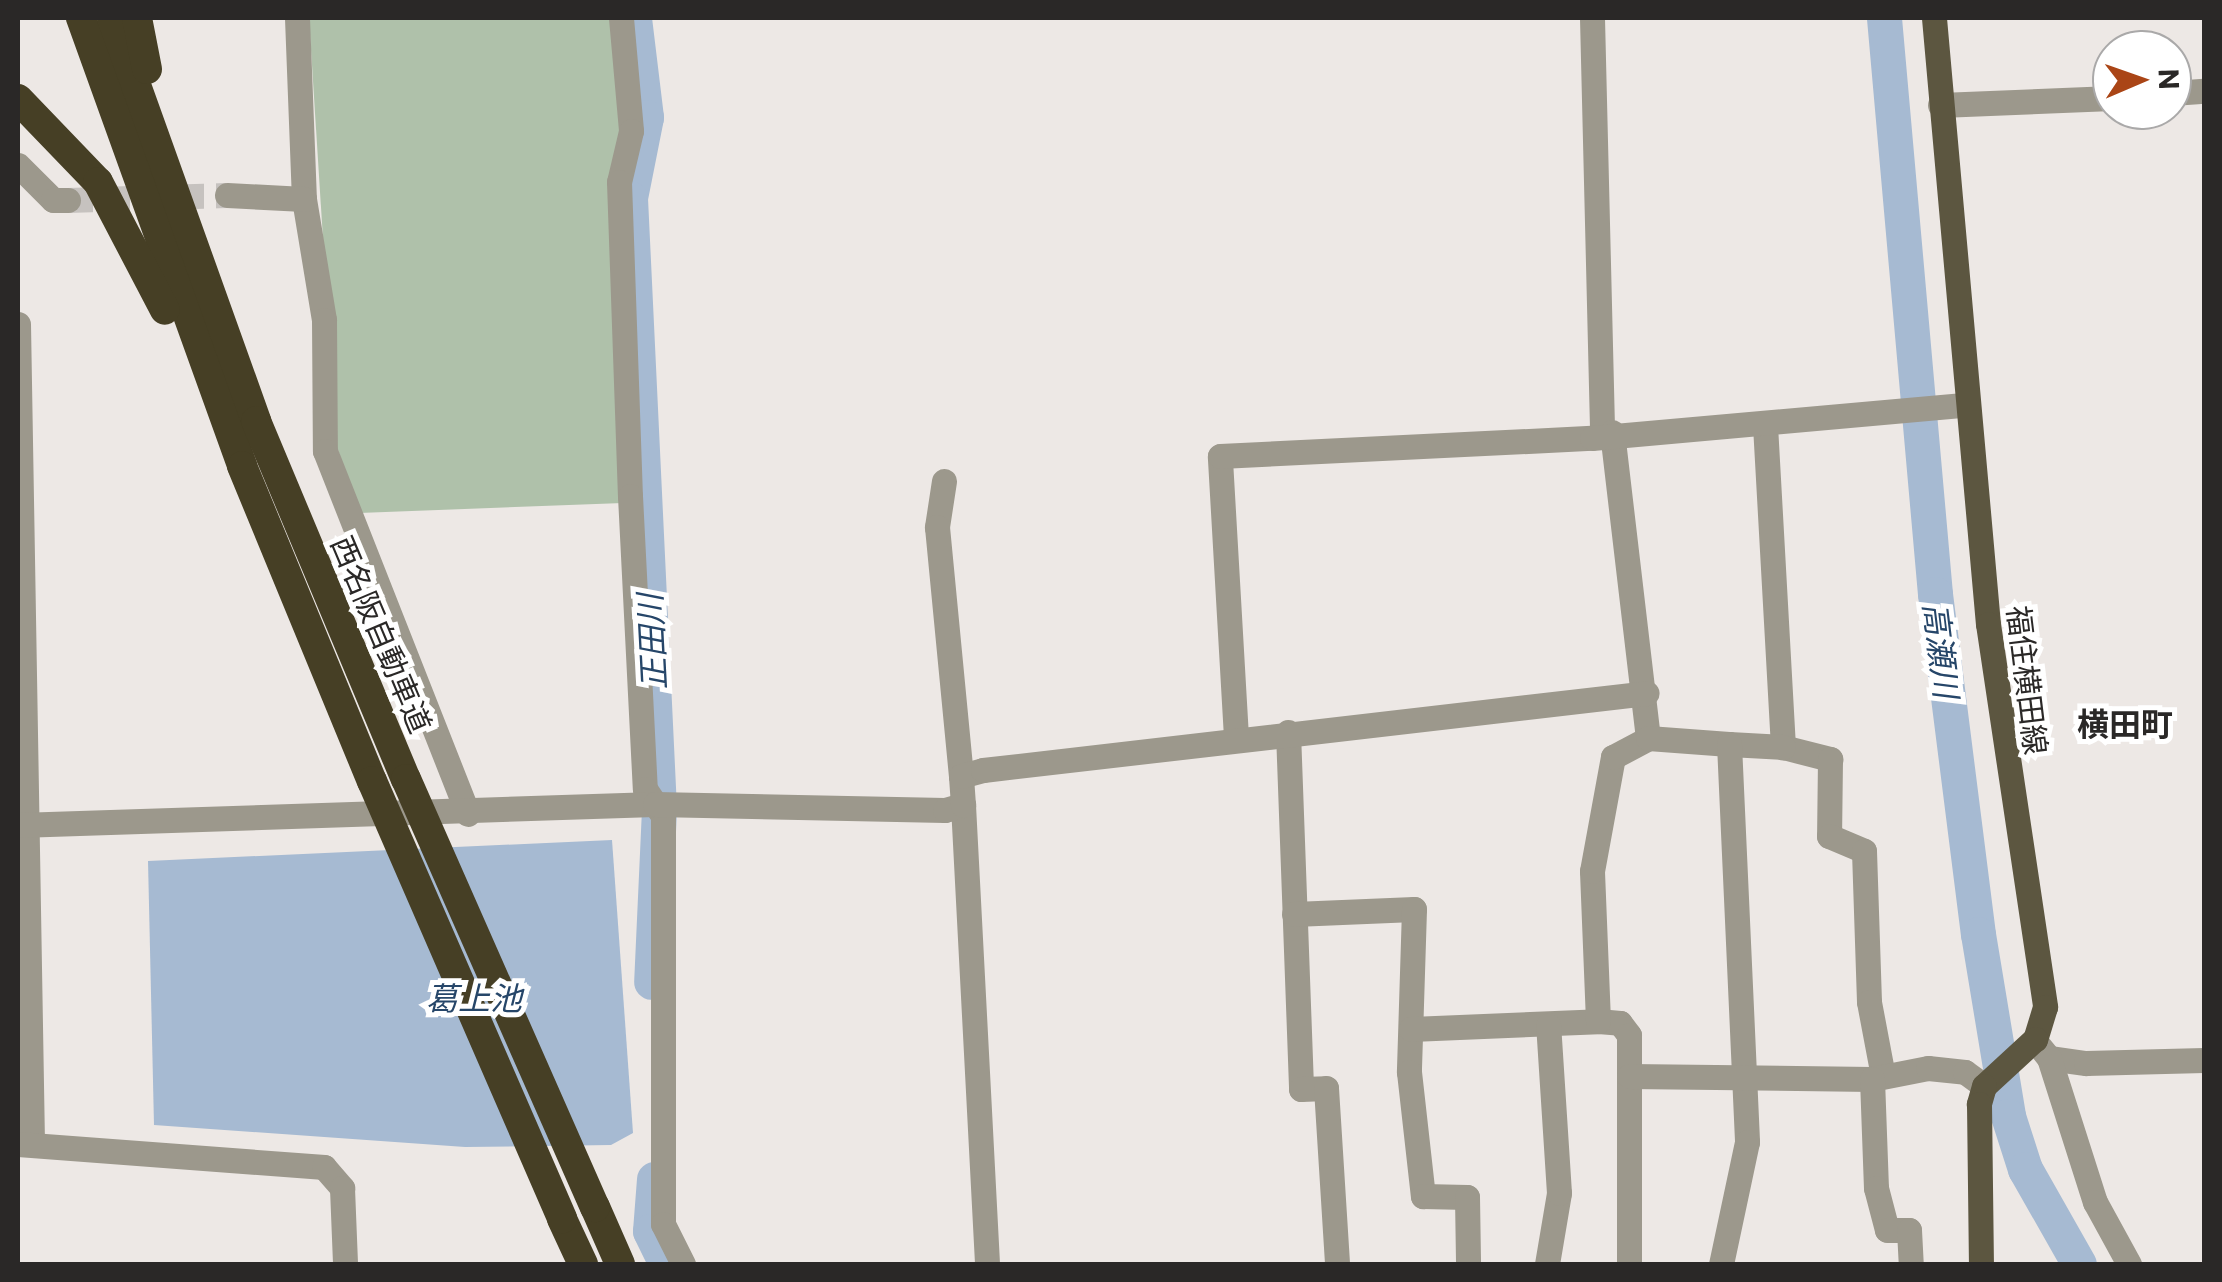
<!DOCTYPE html>
<meta charset="utf-8">
<style>
body{margin:0}
#map{position:relative;width:2222px;height:1282px;overflow:hidden;background:#ede8e5;font-family:Commissioner,"Noto Sans JP",sans-serif}
div>[style]{position:absolute}
[style*='--x']{left:calc(var(--x)*1px);top:calc(var(--y)*1px);width:calc(var(--w)*1px);rotate:calc(var(--a)*1deg)}
.green>*{inset:0;background:#afc1aa}
.water>*{inset:0;background:#a6bad2}
.river>*{height:35px;margin:-17.5px;padding:0 17.5px;transform-origin:17.5px;border-radius:17.5px;background:#a6bad2}
.minor-tunnel>*{height:25px;margin-top:-12.5px;transform-origin:0;background:repeating-linear-gradient(90deg,#c6c2bf 0 25px,transparent 0 37px)}
.minor>*{height:25px;margin:-12.5px;padding:0 12.5px;transform-origin:12.5px;border-radius:12.5px;background:#9c988c}
.major>*{height:25px;margin:-12.5px;padding:0 12.5px;transform-origin:12.5px;border-radius:12.5px;background:#5c5640}
.highway>*{height:30px;margin:-15px;padding:0 15px;transform-origin:15px;border-radius:15px;background:#463f25}
.highway-bridge>*{height:30px;margin:-15px;padding:0 15px;transform-origin:15px;border-radius:15px;background:#463f25}
span{translate:-50% -50%;white-space:nowrap;text-align:center;line-height:1.15;-webkit-text-stroke:10px #fff;paint-order:stroke}
.street-label{font-size:30px;color:#2a2827}
.water-label{font-size:32px;color:#264669;font-style:italic}
.neighbourhood-label{font-size:32px;color:#2a2827;font-weight:700}
.frame{position:absolute;inset:0;border:20px solid #2a2827;pointer-events:none}
.north{position:absolute;left:2092px;top:30px;width:100px;height:100px;box-sizing:border-box;background:#fff;border:2px solid #aaa9a9;border-radius:50%;rotate:88deg;font-size:28px;font-weight:700;line-height:40px;text-align:center;color:#2a2827}
.north::after{content:'';display:block;margin:auto;width:35px;height:45px;background:#aa4516;clip-path:polygon(50% 0,100% 100%,50% 72%,0 100%)}
</style>
<div id="map">
<div class="green">
<div style="clip-path:polygon(309px 18px,618px 18px,623px 503px,359px 513px,336px 444px)"></div>
</div>
<div class="water">
<div style="clip-path:polygon(612px 840px,633px 1133px,611px 1145px,465px 1147px,154px 1125px,148px 861px)"></div>
</div>
<div class="river">
<div style="--x:634;--y:18;--w:100;--a:83.1"></div>
<div style="--x:646;--y:117;--w:83;--a:101.2"></div>
<div style="--x:630;--y:198;--w:612;--a:87.28"></div>
<div style="--x:659;--y:809;--w:173;--a:92.6"></div>
<div style="--x:1884;--y:18;--w:578;--a:84.94"></div>
<div style="--x:1935;--y:594;--w:343;--a:82.8"></div>
<div style="--x:1978;--y:934;--w:184;--a:80.6"></div>
<div style="--x:2008;--y:1116;--w:56;--a:72.2"></div>
<div style="--x:2025;--y:1169;--w:109;--a:60.4"></div>
<div style="--x:654;--y:1179;--w:52;--a:94.4"></div>
<div style="--x:650;--y:1231;--w:37;--a:64"></div>
</div>
<div class="minor-tunnel">
<div style="--x:68;--y:200;--w:159;--a:-1.8"></div>
</div>
<div class="minor">
<div style="--x:297;--y:18;--w:181;--a:87.8"></div>
<div style="--x:304;--y:199;--w:123;--a:80.6"></div>
<div style="--x:324;--y:320;--w:131;--a:89.6"></div>
<div style="--x:325;--y:451;--w:390;--a:68.5"></div>
<div style="--x:621;--y:18;--w:113;--a:84.9"></div>
<div style="--x:631;--y:131;--w:52;--a:103.2"></div>
<div style="--x:619;--y:182;--w:314;--a:88"></div>
<div style="--x:630;--y:496;--w:293;--a:87.1"></div>
<div style="--x:645;--y:789;--w:32;--a:56"></div>
<div style="--x:663;--y:816;--w:408;--a:90"></div>
<div style="--x:663;--y:1224;--w:45;--a:63.4"></div>
<div style="--x:1592;--y:18;--w:418;--a:88.6"></div>
<div style="--x:2172;--y:93;--w:32;--a:-4"></div>
<div style="--x:1940;--y:105;--w:172;--a:-2.3"></div>
<div style="--x:18;--y:165;--w:49;--a:45"></div>
<div style="--x:53;--y:200;--w:15;--a:0"></div>
<div style="--x:227;--y:195;--w:77;--a:3"></div>
<div style="--x:18;--y:324;--w:820;--a:89.02"></div>
<div style="--x:1765;--y:425;--w:323;--a:86.8"></div>
<div style="--x:1783;--y:747;--w:49;--a:14.3"></div>
<div style="--x:1830;--y:759;--w:77;--a:90.7"></div>
<div style="--x:1829;--y:836;--w:38;--a:23"></div>
<div style="--x:1864;--y:851;--w:151;--a:88.1"></div>
<div style="--x:1869;--y:1002;--w:75;--a:79.3"></div>
<div style="--x:1612;--y:432;--w:308;--a:83.3"></div>
<div style="--x:944;--y:481;--w:47;--a:98.7"></div>
<div style="--x:937;--y:527;--w:250;--a:84.5"></div>
<div style="--x:1288;--y:732;--w:357;--a:87.9"></div>
<div style="--x:1301;--y:1089;--w:25;--a:-2"></div>
<div style="--x:1326;--y:1088;--w:176;--a:86.4"></div>
<div style="--x:1236;--y:737;--w:281;--a:-93.3"></div>
<div style="--x:1220;--y:456;--w:372;--a:-2.8"></div>
<div style="--x:1592;--y:438;--w:373;--a:-5.1"></div>
<div style="--x:1729;--y:744;--w:54;--a:3.2"></div>
<div style="--x:963;--y:805;--w:460;--a:87"></div>
<div style="--x:18;--y:825;--w:637;--a:-1.89"></div>
<div style="--x:655;--y:804;--w:290;--a:1.2"></div>
<div style="--x:945;--y:810;--w:19;--a:-16"></div>
<div style="--x:963;--y:805;--w:29;--a:-94"></div>
<div style="--x:961;--y:776;--w:23;--a:-15"></div>
<div style="--x:983;--y:770;--w:668;--a:-6.61"></div>
<div style="--x:1294;--y:914;--w:120;--a:-2.4"></div>
<div style="--x:1414;--y:909;--w:163;--a:91.8"></div>
<div style="--x:1409;--y:1072;--w:125;--a:83.6"></div>
<div style="--x:1423;--y:1196;--w:44;--a:1.3"></div>
<div style="--x:1467;--y:1197;--w:67;--a:89.1"></div>
<div style="--x:1598;--y:1021;--w:22;--a:5"></div>
<div style="--x:1620;--y:1023;--w:15;--a:53"></div>
<div style="--x:1629;--y:1035;--w:229;--a:90"></div>
<div style="--x:1411;--y:1029;--w:187;--a:-2.4"></div>
<div style="--x:1598;--y:1021;--w:150;--a:-92.3"></div>
<div style="--x:1592;--y:871;--w:116;--a:-79.6"></div>
<div style="--x:1613;--y:757;--w:40;--a:-28"></div>
<div style="--x:1648;--y:738;--w:81;--a:4.2"></div>
<div style="--x:1729;--y:744;--w:398;--a:87.4"></div>
<div style="--x:1747;--y:1142;--w:125;--a:102"></div>
<div style="--x:2040;--y:1047;--w:14;--a:51"></div>
<div style="--x:2049;--y:1058;--w:37;--a:8"></div>
<div style="--x:2086;--y:1063;--w:118;--a:-1.5"></div>
<div style="--x:2049;--y:1058;--w:151;--a:72.3"></div>
<div style="--x:2095;--y:1202;--w:71;--a:61.3"></div>
<div style="--x:1629;--y:1076;--w:243;--a:0.7"></div>
<div style="--x:1872;--y:1079;--w:57;--a:-11.1"></div>
<div style="--x:1928;--y:1068;--w:37;--a:6"></div>
<div style="--x:1965;--y:1072;--w:24;--a:36"></div>
<div style="--x:1872;--y:1079;--w:109;--a:87.9"></div>
<div style="--x:1876;--y:1188;--w:43;--a:75.3"></div>
<div style="--x:1887;--y:1230;--w:22;--a:0"></div>
<div style="--x:1909;--y:1230;--w:34;--a:87"></div>
<div style="--x:18;--y:1144;--w:307;--a:4.3"></div>
<div style="--x:324;--y:1167;--w:28;--a:49"></div>
<div style="--x:342;--y:1188;--w:76;--a:87.7"></div>
<div style="--x:1547;--y:1264;--w:72;--a:-80.4"></div>
<div style="--x:1559;--y:1193;--w:168;--a:-93.7"></div>
</div>
<div class="major">
<div style="--x:1934;--y:18;--w:608;--a:84.91"></div>
<div style="--x:1988;--y:624;--w:387;--a:81.5"></div>
<div style="--x:2045;--y:1007;--w:34;--a:107"></div>
<div style="--x:2035;--y:1039;--w:69;--a:137.3"></div>
<div style="--x:1984;--y:1086;--w:19;--a:106"></div>
<div style="--x:1979;--y:1104;--w:160;--a:89.3"></div>
</div>
<div class="highway">
<div style="--x:81;--y:18;--w:476;--a:70.2"></div>
<div style="--x:242;--y:466;--w:341;--a:67.6"></div>
<div style="--x:112;--y:18;--w:428;--a:70.3"></div>
<div style="--x:256;--y:421;--w:388;--a:67.3"></div>
<div style="--x:137;--y:18;--w:52;--a:78.9"></div>
<div style="--x:18;--y:99;--w:115;--a:46.1"></div>
<div style="--x:98;--y:182;--w:144;--a:62.4"></div>
<div style="--x:595;--y:1207;--w:62;--a:66.3"></div>
<div style="--x:562;--y:1219;--w:50;--a:65"></div>
</div>
<div class="highway-bridge">
<div style="--x:406;--y:779;--w:468;--a:66.2"></div>
<div style="--x:372;--y:781;--w:477;--a:66.5"></div>
</div>
<div class="street-label">
<span style="left:382px;top:634px;rotate:67deg">西名阪自動車道</span>
<span style="left:2028px;top:680px;rotate:83deg">福住横田線</span>
</div>
<div class="water-label">
<span style="left:651px;top:642px;rotate:-93deg">正田川</span>
<span style="left:1942px;top:650px;rotate:83deg">高瀬川</span>
<span style="left:474px;top:997px">葛上池</span>
</div>
<div class="neighbourhood-label">
<span style="left:2125px;top:723px">横田町</span>
</div>
<div class="frame"></div>
<div class="north">N</div>
</div>
